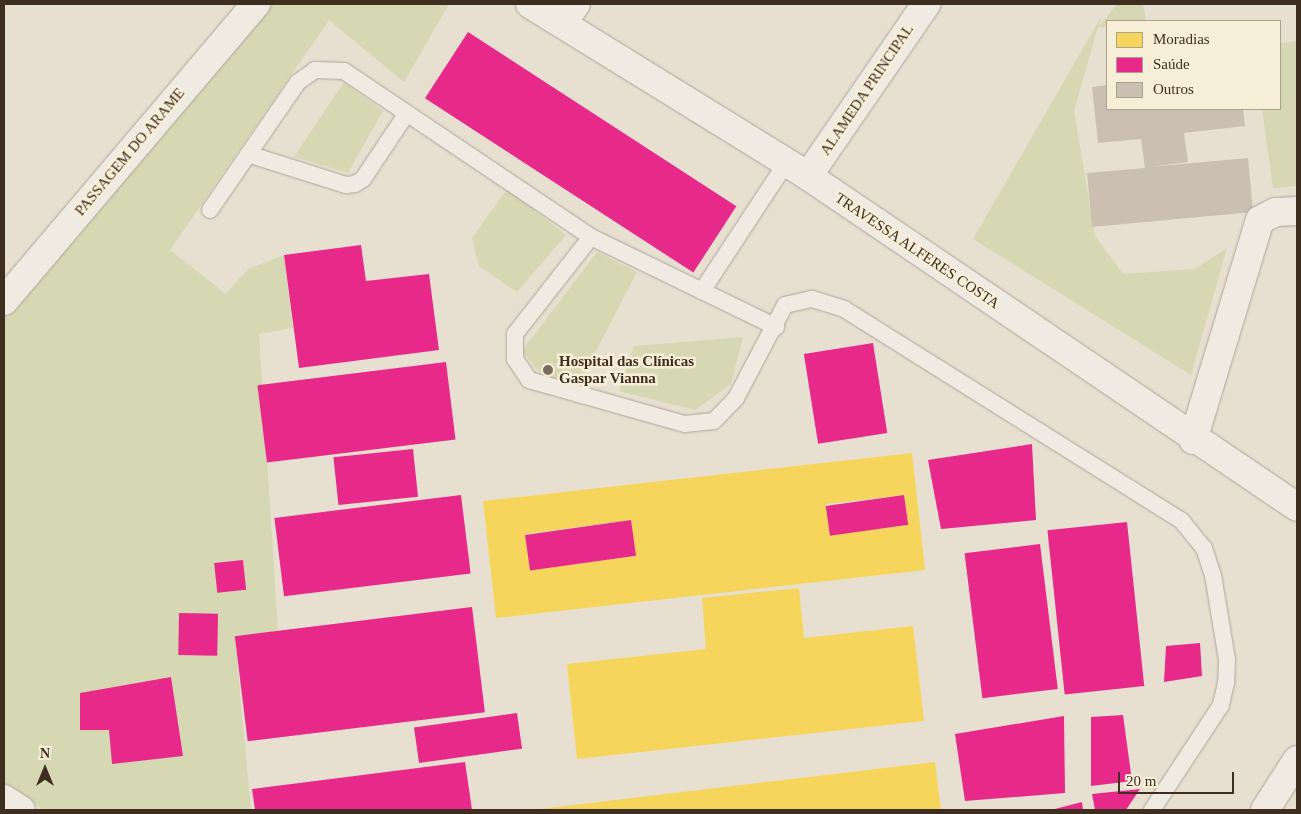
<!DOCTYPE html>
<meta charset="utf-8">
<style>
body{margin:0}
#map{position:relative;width:1301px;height:814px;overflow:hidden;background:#e7e0d1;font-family:Georgia,serif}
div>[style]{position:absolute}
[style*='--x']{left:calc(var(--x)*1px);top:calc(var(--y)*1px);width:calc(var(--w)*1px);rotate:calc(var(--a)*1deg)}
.green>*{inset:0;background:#d6d7b3}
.homes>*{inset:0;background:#f6d55c}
.health>*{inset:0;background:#e7298a;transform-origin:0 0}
.building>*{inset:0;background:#cbbfb2}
.roads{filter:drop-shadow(0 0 1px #ada599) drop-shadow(0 0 1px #ada599)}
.lane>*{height:16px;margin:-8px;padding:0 8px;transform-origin:8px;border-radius:8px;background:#efebe3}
.street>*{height:28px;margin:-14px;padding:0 14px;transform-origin:14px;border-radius:14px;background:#efebe3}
.secondary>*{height:28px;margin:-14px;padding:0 14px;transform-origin:14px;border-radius:14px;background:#efebe3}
.dots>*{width:14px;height:14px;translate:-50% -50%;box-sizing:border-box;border:2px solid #f7eed8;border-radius:50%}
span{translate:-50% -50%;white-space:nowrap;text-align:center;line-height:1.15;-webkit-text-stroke:5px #f7eed8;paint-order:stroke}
.street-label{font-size:15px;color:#3d2e20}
.poi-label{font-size:15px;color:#3d2e20;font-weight:700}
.left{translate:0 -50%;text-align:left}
.frame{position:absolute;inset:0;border:5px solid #3d2e20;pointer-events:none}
.legend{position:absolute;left:1106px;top:20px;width:175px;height:90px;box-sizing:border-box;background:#f7eed8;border:1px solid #ada18e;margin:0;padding:6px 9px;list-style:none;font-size:15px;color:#3d2e20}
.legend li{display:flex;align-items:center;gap:10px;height:25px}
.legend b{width:25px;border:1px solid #ada18e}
.north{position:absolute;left:20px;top:744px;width:50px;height:50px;-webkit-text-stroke:4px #f7eed8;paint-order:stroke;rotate:0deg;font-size:14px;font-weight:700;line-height:20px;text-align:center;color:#3d2e20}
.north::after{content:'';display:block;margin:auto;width:18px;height:22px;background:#3d2e20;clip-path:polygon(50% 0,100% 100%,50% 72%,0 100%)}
.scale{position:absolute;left:1118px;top:772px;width:116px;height:22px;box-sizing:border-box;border:2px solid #3d2e20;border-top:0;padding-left:6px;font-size:15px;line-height:18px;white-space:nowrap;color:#3d2e20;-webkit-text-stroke:4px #f7eed8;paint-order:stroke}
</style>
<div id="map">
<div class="green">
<div style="clip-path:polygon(266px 4px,449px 4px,404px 82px,329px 20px,170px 250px,226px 294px,248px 269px,284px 255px,293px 328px,259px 334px,278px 632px,235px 637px,251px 810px,43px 810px,4px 784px,4px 313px)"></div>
<div style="clip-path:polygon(1117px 4px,1143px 4px,1146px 21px,1107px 21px,1107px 27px,1098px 27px,1074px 111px,1095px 236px,1123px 274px,1195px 269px,1227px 248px,1191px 375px,973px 239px,1101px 17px,1099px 26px)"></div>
<div style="clip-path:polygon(1297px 41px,1297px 186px,1273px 188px,1262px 109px,1280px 109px,1280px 43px)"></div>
<div style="clip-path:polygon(344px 82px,383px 111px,348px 173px,294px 157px)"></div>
<div style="clip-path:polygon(507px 189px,566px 235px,517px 292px,479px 266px,472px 238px)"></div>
<div style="clip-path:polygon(597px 252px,637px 272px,579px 384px,541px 374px,522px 351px)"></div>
<div style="clip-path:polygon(743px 337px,731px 384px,695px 410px,619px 391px,634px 346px)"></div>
</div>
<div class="homes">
<div style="clip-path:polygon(evenodd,912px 453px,925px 570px,496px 618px,483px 501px,912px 453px,904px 495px,908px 525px,830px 534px,826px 504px,904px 495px,912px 453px,631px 520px,636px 556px,530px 570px,525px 534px,631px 520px)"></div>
<div style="clip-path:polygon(799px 588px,804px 638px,913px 626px,924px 721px,577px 759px,567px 664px,706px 649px,702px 598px)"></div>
<div style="clip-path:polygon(935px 762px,941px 810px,540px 810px,540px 809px)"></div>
</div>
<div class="health">
<div style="left:468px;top:32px;width:320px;height:79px;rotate:33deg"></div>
<div style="clip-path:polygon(361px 245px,366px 281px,429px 274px,439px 350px,299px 368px,284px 255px)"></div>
<div style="left:873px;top:343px;width:91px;height:70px;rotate:81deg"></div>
<div style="left:446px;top:362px;width:78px;height:190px;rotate:83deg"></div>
<div style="clip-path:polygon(1032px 444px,1036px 520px,941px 529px,928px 460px)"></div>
<div style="left:413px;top:449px;width:48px;height:80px;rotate:84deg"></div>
<div style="left:461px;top:495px;width:79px;height:188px;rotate:83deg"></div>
<div style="left:904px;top:495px;width:30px;height:79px;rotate:82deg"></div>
<div style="left:631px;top:520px;width:36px;height:107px;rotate:82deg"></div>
<div style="left:1127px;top:522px;width:165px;height:80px;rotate:84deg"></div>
<div style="left:1040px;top:544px;width:146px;height:76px;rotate:83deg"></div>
<div style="left:243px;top:560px;width:30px;height:29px;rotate:84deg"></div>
<div style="left:472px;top:607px;width:106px;height:239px;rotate:83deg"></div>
<div style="left:179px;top:613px;width:39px;height:42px;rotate:1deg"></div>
<div style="clip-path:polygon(1200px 643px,1202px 676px,1164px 682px,1166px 646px)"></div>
<div style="clip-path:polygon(171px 677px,183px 756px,112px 764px,109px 730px,80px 730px,80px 693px)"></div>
<div style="left:517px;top:713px;width:36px;height:104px;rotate:82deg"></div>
<div style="clip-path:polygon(1123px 715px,1132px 781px,1091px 786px,1091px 717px)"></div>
<div style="clip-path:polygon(1064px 716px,1065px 793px,965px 801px,955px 734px)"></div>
<div style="clip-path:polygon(465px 762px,472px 810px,255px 810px,252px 789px)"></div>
<div style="clip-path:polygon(1140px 789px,1126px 810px,1095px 810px,1092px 794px)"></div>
<div style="clip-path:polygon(1082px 802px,1083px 810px,1051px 810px)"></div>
</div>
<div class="building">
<div style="clip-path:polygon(1107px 85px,1107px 109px,1243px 109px,1245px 126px,1184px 133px,1188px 162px,1148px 167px,1248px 158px,1253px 212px,1092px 227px,1087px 173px,1145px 168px,1141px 139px,1098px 143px,1092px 87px)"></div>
</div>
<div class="roads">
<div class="lane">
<div style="--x:248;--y:154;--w:103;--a:17.6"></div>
<div style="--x:346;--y:185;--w:9;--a:-6"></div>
<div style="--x:355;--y:184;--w:9;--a:-32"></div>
<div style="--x:363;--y:179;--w:79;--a:-56.3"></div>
<div style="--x:210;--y:210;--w:155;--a:-55.5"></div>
<div style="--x:298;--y:82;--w:21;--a:-35"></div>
<div style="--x:315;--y:70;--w:29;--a:2"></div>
<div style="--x:344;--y:71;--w:298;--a:33.9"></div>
<div style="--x:591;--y:237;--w:123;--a:128.1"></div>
<div style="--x:515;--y:334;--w:25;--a:90"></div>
<div style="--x:515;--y:359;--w:25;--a:56"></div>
<div style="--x:529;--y:380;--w:162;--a:15.8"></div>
<div style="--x:685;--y:424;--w:29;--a:-6"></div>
<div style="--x:714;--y:421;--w:32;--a:-46"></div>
<div style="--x:736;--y:398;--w:105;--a:-62.2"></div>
<div style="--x:785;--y:305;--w:28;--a:-13"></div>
<div style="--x:812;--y:299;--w:34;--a:17"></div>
<div style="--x:844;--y:309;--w:398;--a:32.1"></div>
<div style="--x:1181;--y:520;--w:36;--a:51"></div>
<div style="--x:1204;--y:548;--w:28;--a:72"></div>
<div style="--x:1213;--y:575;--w:86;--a:80.6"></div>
<div style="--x:1227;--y:660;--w:23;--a:92"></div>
<div style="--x:1226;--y:683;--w:23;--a:103"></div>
<div style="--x:1221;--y:705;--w:126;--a:123.3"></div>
<div style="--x:591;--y:237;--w:206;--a:25.9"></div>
<div style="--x:702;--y:291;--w:153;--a:-56.7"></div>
</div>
<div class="street">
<div style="--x:530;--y:4;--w:327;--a:31.7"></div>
<div style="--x:808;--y:176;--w:590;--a:34.09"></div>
<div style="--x:563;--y:23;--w:23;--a:-56"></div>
<div style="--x:808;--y:176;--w:209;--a:-55.5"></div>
<div style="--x:4;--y:301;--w:390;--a:-49.7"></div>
<div style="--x:1193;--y:440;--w:230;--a:-73.1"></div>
<div style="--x:1260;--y:220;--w:18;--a:-27"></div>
<div style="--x:1276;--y:212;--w:21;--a:-3"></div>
<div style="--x:4;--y:799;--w:20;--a:33"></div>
</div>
<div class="secondary">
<div style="--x:1265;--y:810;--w:59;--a:-57.4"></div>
</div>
</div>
<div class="dots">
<div style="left:548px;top:370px;background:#786c5e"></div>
</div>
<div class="street-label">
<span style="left:867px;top:90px;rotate:-56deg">ALAMEDA PRINCIPAL</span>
<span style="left:130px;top:152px;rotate:-50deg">PASSAGEM DO ARAME</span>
<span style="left:917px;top:251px;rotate:34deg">TRAVESSA ALFERES COSTA</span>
</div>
<div class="poi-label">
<span class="left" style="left:559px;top:370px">Hospital das Clínicas<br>Gaspar Vianna</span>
</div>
<div class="frame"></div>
<ul class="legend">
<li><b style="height:14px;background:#f6d55c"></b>Moradias</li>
<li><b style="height:14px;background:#e7298a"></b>Saúde</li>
<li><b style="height:14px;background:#cbbfb2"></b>Outros</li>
</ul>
<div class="north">N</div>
<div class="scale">20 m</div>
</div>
